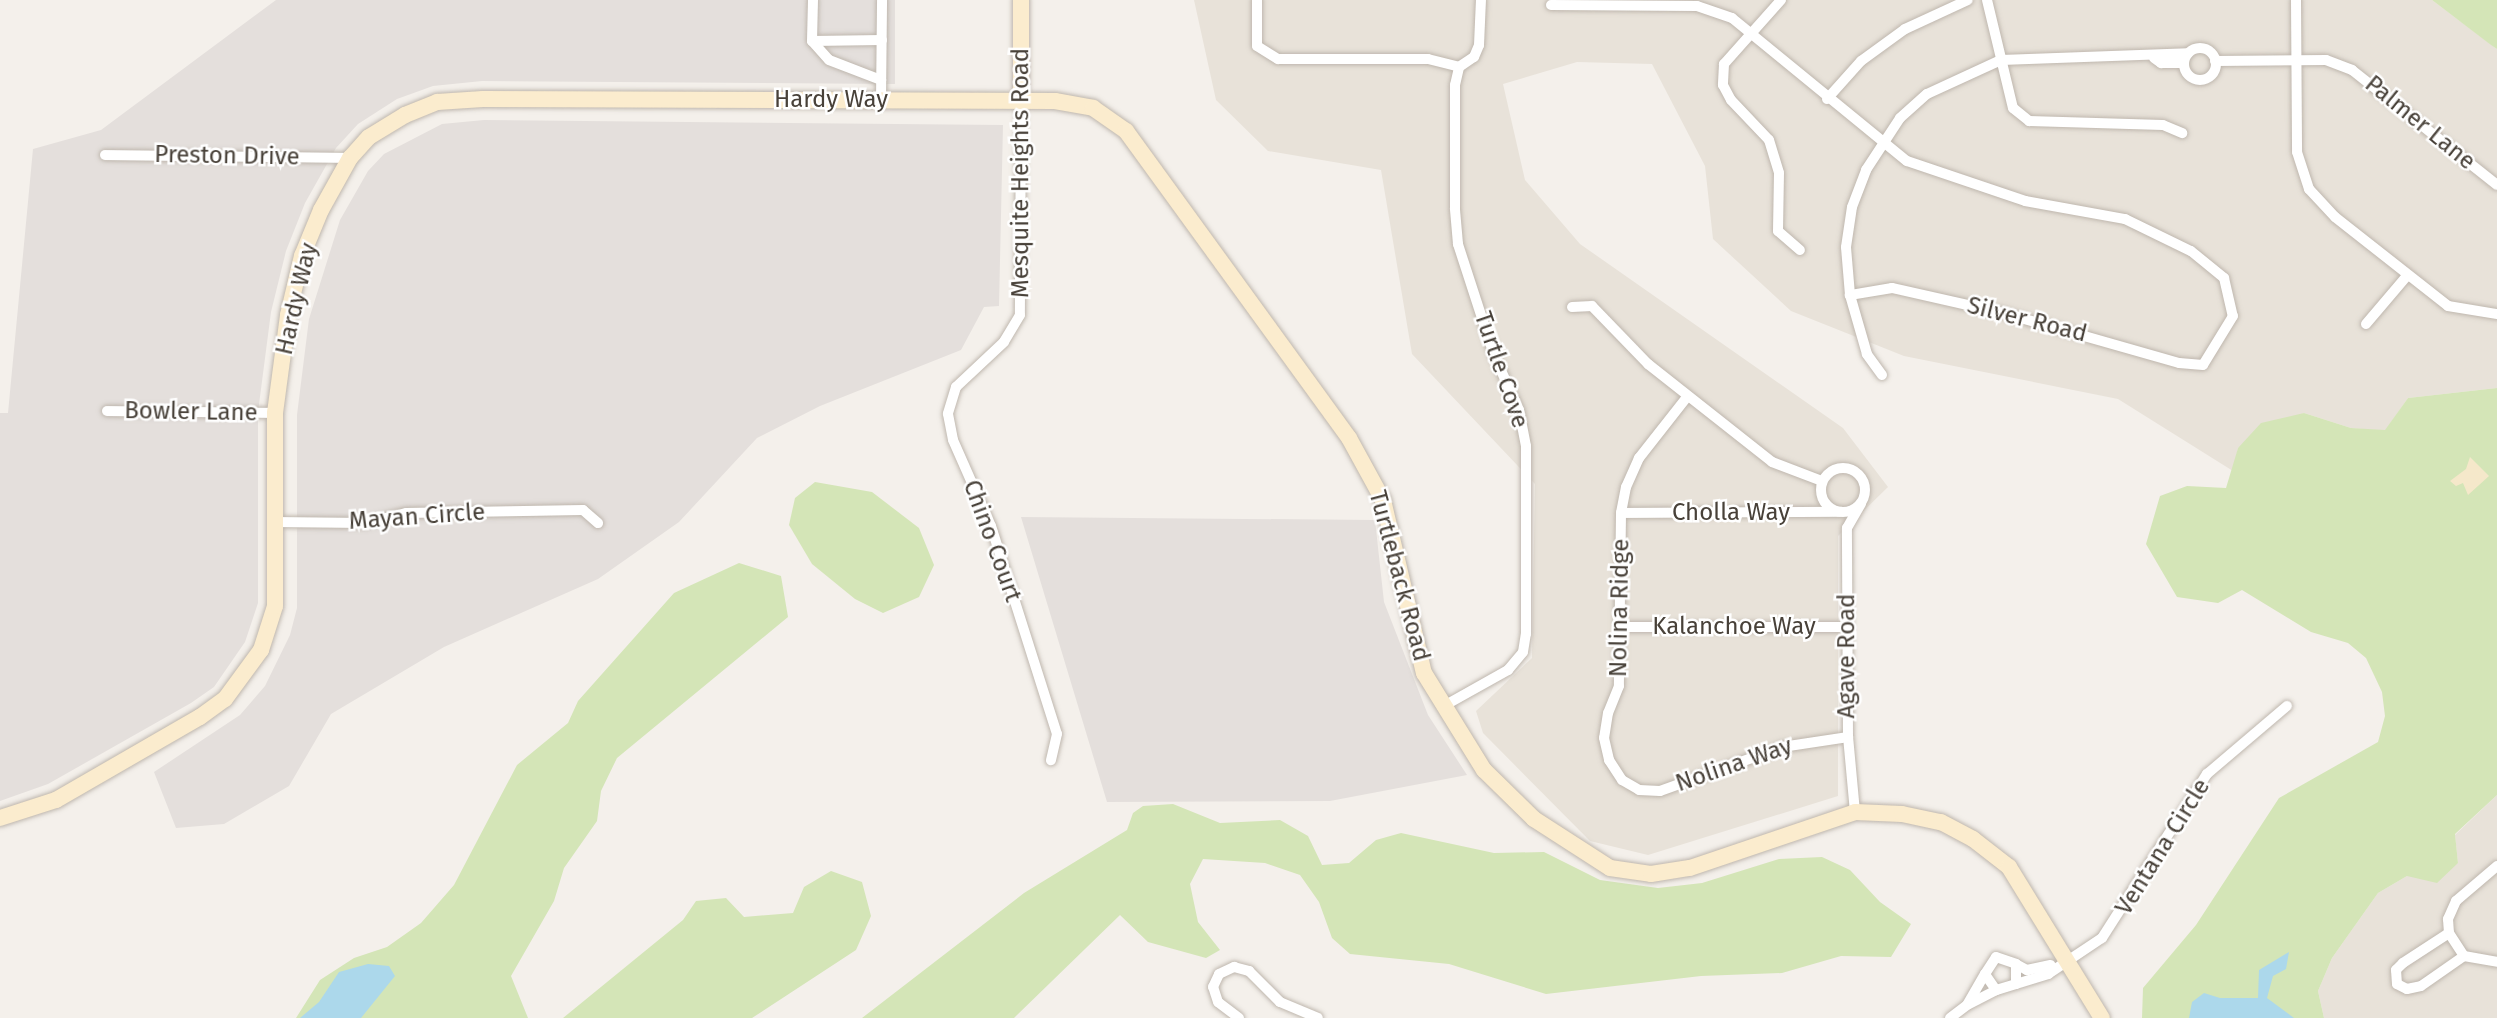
<!DOCTYPE html>
<style>
body{margin:0}
#map{position:relative;width:2497px;height:1018px;overflow:hidden;background:#f4f0eb;font-family:"Fira Sans",sans-serif}
div>[style]{position:absolute}
[style*='--x']{left:calc(var(--x)*1px);top:calc(var(--y)*1px);width:calc(var(--w)*1px);rotate:calc(var(--a)*1deg)}
.residential>*{inset:0;background:#e8e2d9}
.industrial>*{inset:0;background:#e4dfdc}
.green>*{inset:0;background:#d4e5b7}
.sand>*{inset:0;background:#f5e8ca}
.water>*{inset:0;background:#acd8eb}
.roads{filter:drop-shadow(0 0 2px #bfb7ae) drop-shadow(0 0 2px #bfb7ae)}
.minor>*{height:10px;margin:-5px;padding:0 5px;transform-origin:5px;border-radius:5px;background:#fff}
.minor>.ring{margin:-5px;padding:0;box-sizing:content-box;background:none;border:10px solid #fff;border-radius:50%}
.secondary>*{height:16px;margin:-8px;padding:0 8px;transform-origin:8px;border-radius:8px;background:#fbecce}
span{translate:-50% -50%;white-space:nowrap;text-align:center;line-height:1.15;-webkit-text-stroke:5px #fff;paint-order:stroke}
.street-label{font-size:24px;color:#484139}
</style>
<div id="map">
<div class="residential">
<div style="clip-path:polygon(1194px 0,2432px 0,2497px 49px,2497px 388px,2408px 398px,2385px 431px,2351px 428px,2304px 413px,2238px 448px,2233px 471px,2118px 399px,1904px 356px,1791px 311px,1713px 239px,1705px 166px,1652px 64px,1577px 62px,1503px 84px,1525px 180px,1580px 244px,1843px 428px,1888px 487px,1838px 536px,1838px 796px,1648px 855px,1590px 841px,1483px 733px,1476px 711px,1532px 658px,1535px 484px,1412px 354px,1381px 170px,1268px 151px,1216px 100px)"></div>
<div style="clip-path:polygon(2497px 795px,2497px 1018px,2324px 1018px,2318px 991px,2332px 958px,2378px 893px,2407px 876px,2458px 863px,2455px 835px)"></div>
</div>
<div class="industrial">
<div style="clip-path:polygon(276px 0,895px 0,895px 84px,482px 81px,433px 86px,397px 99px,358px 124px,336px 148px,305px 203px,286px 251px,271px 312px,258px 412px,258px 603px,245px 642px,214px 687px,191px 703px,48px 784px,0 801px,0 413px,8px 413px,33px 149px,101px 130px)"></div>
<div style="clip-path:polygon(484px 120px,1003px 125px,999px 306px,984px 307px,961px 350px,820px 406px,757px 438px,679px 522px,598px 579px,444px 647px,331px 714px,289px 786px,224px 824px,176px 828px,154px 772px,240px 715px,265px 686px,290px 635px,297px 608px,297px 415px,309px 319px,340px 220px,368px 171px,384px 154px,442px 124px)"></div>
<div style="clip-path:polygon(1021px 517px,1375px 520px,1384px 602px,1428px 715px,1467px 775px,1330px 801px,1107px 802px)"></div>
</div>
<div class="green">
<div style="clip-path:polygon(2432px 0,2497px 0,2497px 49px,2491px 45px)"></div>
<div style="clip-path:polygon(2497px 388px,2497px 795px,2455px 834px,2458px 863px,2437px 883px,2407px 876px,2378px 893px,2332px 958px,2318px 991px,2324px 1018px,2142px 1018px,2143px 988px,2196px 925px,2279px 798px,2378px 742px,2385px 716px,2382px 692px,2366px 658px,2348px 643px,2311px 632px,2242px 590px,2218px 603px,2177px 597px,2146px 544px,2160px 496px,2187px 486px,2226px 488px,2238px 448px,2261px 423px,2304px 413px,2351px 428px,2385px 430px,2408px 398px)"></div>
<div style="clip-path:polygon(815px 482px,872px 492px,919px 528px,934px 565px,919px 597px,883px 613px,855px 599px,812px 564px,789px 525px,795px 498px)"></div>
<div style="clip-path:polygon(739px 563px,781px 576px,788px 617px,617px 758px,601px 791px,597px 821px,564px 868px,554px 901px,511px 976px,528px 1018px,296px 1018px,320px 980px,354px 958px,387px 947px,421px 923px,454px 885px,517px 765px,568px 723px,578px 701px,674px 593px)"></div>
<div style="clip-path:polygon(1173px 804px,1220px 823px,1280px 820px,1308px 836px,1322px 865px,1349px 863px,1376px 840px,1401px 833px,1494px 853px,1544px 852px,1600px 880px,1658px 888px,1702px 883px,1779px 859px,1822px 857px,1850px 870px,1880px 902px,1911px 924px,1891px 957px,1841px 956px,1782px 973px,1701px 976px,1546px 994px,1449px 964px,1350px 954px,1332px 938px,1319px 902px,1300px 875px,1265px 863px,1203px 859px,1190px 884px,1198px 922px,1220px 950px,1206px 958px,1148px 942px,1120px 915px,1014px 1018px,862px 1018px,1024px 893px,1127px 830px,1133px 813px,1143px 806px)"></div>
<div style="clip-path:polygon(831px 871px,862px 882px,871px 916px,856px 950px,752px 1018px,563px 1018px,683px 920px,696px 901px,726px 898px,744px 917px,793px 913px,804px 887px)"></div>
</div>
<div class="sand">
<div style="clip-path:polygon(2470px 457px,2489px 476px,2468px 495px,2463px 483px,2456px 486px,2450px 481px,2466px 469px)"></div>
</div>
<div class="water">
<div style="clip-path:polygon(2289px 952px,2286px 969px,2273px 976px,2267px 998px,2294px 1018px,2189px 1018px,2192px 1002px,2204px 993px,2220px 998px,2258px 998px,2259px 970px)"></div>
<div style="clip-path:polygon(368px 964px,389px 966px,395px 976px,361px 1018px,300px 1018px,319px 1002px,339px 972px)"></div>
</div>
<div class="roads">
<div class="minor">
<div style="--x:813;--y:0;--w:41;--a:91.4"></div>
<div style="--x:812;--y:41;--w:70;--a:-0.8"></div>
<div style="--x:1257;--y:0;--w:46;--a:90"></div>
<div style="--x:1257;--y:46;--w:25;--a:32"></div>
<div style="--x:1278;--y:59;--w:150;--a:0"></div>
<div style="--x:1428;--y:59;--w:32;--a:14"></div>
<div style="--x:1781;--y:0;--w:86;--a:131.7"></div>
<div style="--x:1724;--y:64;--w:21;--a:93"></div>
<div style="--x:1723;--y:85;--w:17;--a:62"></div>
<div style="--x:1731;--y:100;--w:55;--a:46.5"></div>
<div style="--x:1769;--y:140;--w:34;--a:73"></div>
<div style="--x:1779;--y:173;--w:58;--a:91"></div>
<div style="--x:1778;--y:231;--w:29;--a:41"></div>
<div style="--x:1987;--y:0;--w:111;--a:76.5"></div>
<div style="--x:2013;--y:108;--w:21;--a:39"></div>
<div style="--x:2029;--y:121;--w:134;--a:1.7"></div>
<div style="--x:2163;--y:125;--w:21;--a:23"></div>
<div style="--x:2296;--y:0;--w:152;--a:89.6"></div>
<div style="--x:2297;--y:152;--w:39;--a:72"></div>
<div style="--x:2309;--y:189;--w:38;--a:47"></div>
<div style="--x:2335;--y:217;--w:144;--a:38.2"></div>
<div style="--x:2448;--y:306;--w:50;--a:9.3"></div>
<div style="--x:1551;--y:5;--w:146;--a:0.4"></div>
<div style="--x:1697;--y:6;--w:37;--a:19"></div>
<div style="--x:1732;--y:18;--w:226;--a:39.3"></div>
<div style="--x:1907;--y:161;--w:125;--a:18.7"></div>
<div style="--x:2025;--y:201;--w:102;--a:10.2"></div>
<div style="--x:2125;--y:219;--w:73;--a:25.9"></div>
<div style="--x:2191;--y:251;--w:43;--a:39.3"></div>
<div style="--x:2224;--y:278;--w:39;--a:77"></div>
<div style="--x:2233;--y:316;--w:57;--a:121.5"></div>
<div style="--x:2203;--y:365;--w:24;--a:-175"></div>
<div style="--x:2179;--y:363;--w:183;--a:-164.1"></div>
<div style="--x:2003;--y:313;--w:114;--a:-167.3"></div>
<div style="--x:1892;--y:288;--w:43;--a:170.5"></div>
<div style="--x:812;--y:41;--w:25;--a:48"></div>
<div style="--x:829;--y:60;--w:56;--a:21"></div>
<div class="ring" style="left:2184px;top:48px;width:22px;height:22px"></div>
<div style="--x:2154;--y:58;--w:9;--a:36"></div>
<div style="--x:2161;--y:63;--w:23;--a:0"></div>
<div style="--x:2215;--y:61;--w:111;--a:-0.5"></div>
<div style="--x:2326;--y:60;--w:28;--a:21"></div>
<div style="--x:2352;--y:70;--w:185;--a:38.4"></div>
<div style="--x:1827;--y:99;--w:51;--a:-48.2"></div>
<div style="--x:1861;--y:61;--w:54;--a:-36"></div>
<div style="--x:1905;--y:29;--w:69;--a:-24.7"></div>
<div style="--x:881;--y:100;--w:100;--a:-89.4"></div>
<div style="--x:1021;--y:101;--w:214;--a:90.3"></div>
<div style="--x:1020;--y:315;--w:31;--a:121"></div>
<div style="--x:1004;--y:342;--w:66;--a:136.8"></div>
<div style="--x:956;--y:387;--w:28;--a:107"></div>
<div style="--x:948;--y:414;--w:26;--a:79"></div>
<div style="--x:953;--y:440;--w:94;--a:66.2"></div>
<div style="--x:991;--y:526;--w:218;--a:72.4"></div>
<div style="--x:1057;--y:734;--w:27;--a:103"></div>
<div style="--x:105;--y:155;--w:245;--a:0.7"></div>
<div style="--x:1572;--y:307;--w:20;--a:-3"></div>
<div style="--x:1592;--y:306;--w:81;--a:46"></div>
<div style="--x:1648;--y:364;--w:158;--a:38.3"></div>
<div style="--x:1772;--y:462;--w:53;--a:20.8"></div>
<div style="--x:2366;--y:324;--w:62;--a:-49.6"></div>
<div style="--x:1882;--y:375;--w:26;--a:-126"></div>
<div style="--x:1867;--y:354;--w:61;--a:-106.1"></div>
<div style="--x:1850;--y:295;--w:48;--a:-94.8"></div>
<div style="--x:1846;--y:247;--w:40;--a:-81.5"></div>
<div style="--x:1852;--y:207;--w:40;--a:-69"></div>
<div style="--x:1866;--y:170;--w:62;--a:-56.8"></div>
<div style="--x:1900;--y:118;--w:36;--a:-42"></div>
<div style="--x:1927;--y:94;--w:81;--a:-24.7"></div>
<div style="--x:2001;--y:60;--w:187;--a:-2.1"></div>
<div style="--x:1687;--y:397;--w:78;--a:128.2"></div>
<div style="--x:1639;--y:458;--w:32;--a:114"></div>
<div style="--x:1626;--y:487;--w:26;--a:101"></div>
<div style="--x:1621;--y:513;--w:173;--a:90.7"></div>
<div style="--x:1619;--y:686;--w:29;--a:112"></div>
<div style="--x:1608;--y:713;--w:25;--a:99"></div>
<div style="--x:1604;--y:738;--w:23;--a:77"></div>
<div style="--x:1609;--y:760;--w:24;--a:57"></div>
<div style="--x:1622;--y:780;--w:20;--a:30"></div>
<div style="--x:1639;--y:790;--w:21;--a:3"></div>
<div style="--x:1660;--y:791;--w:130;--a:-19.8"></div>
<div style="--x:1782;--y:747;--w:67;--a:-8.6"></div>
<div style="--x:107;--y:411;--w:168;--a:0.7"></div>
<div class="ring" style="left:1821px;top:468px;width:34px;height:34px"></div>
<div style="--x:1621;--y:513;--w:219;--a:-0.3"></div>
<div style="--x:274;--y:522;--w:91;--a:0.6"></div>
<div style="--x:365;--y:523;--w:42;--a:-13.7"></div>
<div style="--x:406;--y:513;--w:177;--a:-1"></div>
<div style="--x:583;--y:510;--w:20;--a:41"></div>
<div style="--x:1620;--y:627;--w:227;--a:0"></div>
<div style="--x:1442;--y:707;--w:76;--a:-29.3"></div>
<div style="--x:1508;--y:670;--w:23;--a:-50"></div>
<div style="--x:1523;--y:652;--w:18;--a:-81"></div>
<div style="--x:1526;--y:634;--w:188;--a:-90"></div>
<div style="--x:1526;--y:446;--w:37;--a:-101"></div>
<div style="--x:1519;--y:410;--w:60;--a:-114.4"></div>
<div style="--x:1494;--y:355;--w:117;--a:-108"></div>
<div style="--x:1458;--y:244;--w:36;--a:-95"></div>
<div style="--x:1455;--y:208;--w:123;--a:-90"></div>
<div style="--x:1455;--y:85;--w:18;--a:-77"></div>
<div style="--x:1459;--y:67;--w:18;--a:-34"></div>
<div style="--x:1474;--y:57;--w:13;--a:-67"></div>
<div style="--x:1479;--y:45;--w:45;--a:-87.5"></div>
<div style="--x:1855;--y:812;--w:75;--a:-95.3"></div>
<div style="--x:1848;--y:737;--w:209;--a:-90.3"></div>
<div style="--x:1847;--y:528;--w:28;--a:-60"></div>
<div style="--x:2497;--y:866;--w:54;--a:139.5"></div>
<div style="--x:2456;--y:901;--w:20;--a:114"></div>
<div style="--x:2448;--y:919;--w:14;--a:86"></div>
<div style="--x:2449;--y:933;--w:27;--a:57"></div>
<div style="--x:2464;--y:956;--w:34;--a:10"></div>
<div style="--x:2449;--y:933;--w:55;--a:146.9"></div>
<div style="--x:2403;--y:963;--w:10;--a:135"></div>
<div style="--x:2396;--y:970;--w:14;--a:86"></div>
<div style="--x:2397;--y:984;--w:11;--a:27"></div>
<div style="--x:2407;--y:989;--w:14;--a:-12"></div>
<div style="--x:2421;--y:986;--w:52;--a:-34.9"></div>
<div style="--x:2016;--y:964;--w:20;--a:90"></div>
<div style="--x:2016;--y:984;--w:21;--a:163"></div>
<div style="--x:1996;--y:990;--w:19;--a:-125"></div>
<div style="--x:1985;--y:974;--w:20;--a:-57"></div>
<div style="--x:1996;--y:957;--w:21;--a:19"></div>
<div style="--x:2016;--y:964;--w:13;--a:29"></div>
<div style="--x:2027;--y:970;--w:24;--a:-12"></div>
<div style="--x:2016;--y:984;--w:34;--a:-17"></div>
<div style="--x:2048;--y:974;--w:65;--a:-33.7"></div>
<div style="--x:2102;--y:938;--w:195;--a:-57.4"></div>
<div style="--x:2207;--y:774;--w:105;--a:-40.4"></div>
<div style="--x:1969;--y:1004;--w:30;--a:-27"></div>
<div style="--x:1239;--y:1018;--w:26;--a:-143"></div>
<div style="--x:1218;--y:1002;--w:16;--a:-108"></div>
<div style="--x:1213;--y:987;--w:14;--a:-65"></div>
<div style="--x:1219;--y:974;--w:17;--a:-25"></div>
<div style="--x:1234;--y:967;--w:16;--a:15"></div>
<div style="--x:1249;--y:971;--w:44;--a:45"></div>
<div style="--x:1280;--y:1002;--w:41;--a:22.8"></div>
<div style="--x:1950;--y:1018;--w:21;--a:-37"></div>
<div style="--x:1967;--y:1005;--w:36;--a:-60"></div>
</div>
<div class="secondary">
<div style="--x:1021;--y:101;--w:101;--a:-90"></div>
<div style="--x:0;--y:818;--w:59;--a:-17.8"></div>
<div style="--x:56;--y:800;--w:166;--a:-30"></div>
<div style="--x:200;--y:717;--w:31;--a:-36"></div>
<div style="--x:225;--y:699;--w:61;--a:-53.7"></div>
<div style="--x:261;--y:650;--w:46;--a:-72.3"></div>
<div style="--x:275;--y:606;--w:193;--a:-90"></div>
<div style="--x:275;--y:413;--w:99;--a:-82.4"></div>
<div style="--x:288;--y:315;--w:61;--a:-76.7"></div>
<div style="--x:302;--y:256;--w:50;--a:-67.6"></div>
<div style="--x:321;--y:210;--w:60;--a:-60.9"></div>
<div style="--x:350;--y:158;--w:28;--a:-48"></div>
<div style="--x:369;--y:137;--w:42;--a:-31.4"></div>
<div style="--x:405;--y:115;--w:35;--a:-22"></div>
<div style="--x:437;--y:102;--w:46;--a:-3.7"></div>
<div style="--x:483;--y:99;--w:572;--a:0.2"></div>
<div style="--x:1055;--y:101;--w:39;--a:10"></div>
<div style="--x:1093;--y:108;--w:40;--a:34.9"></div>
<div style="--x:1126;--y:131;--w:379;--a:54"></div>
<div style="--x:1349;--y:438;--w:71;--a:61.3"></div>
<div style="--x:1383;--y:500;--w:178;--a:76.7"></div>
<div style="--x:1424;--y:673;--w:114;--a:58.3"></div>
<div style="--x:1484;--y:770;--w:70;--a:44.4"></div>
<div style="--x:1534;--y:819;--w:90;--a:32.8"></div>
<div style="--x:1610;--y:868;--w:41;--a:8.3"></div>
<div style="--x:1651;--y:874;--w:39;--a:-9"></div>
<div style="--x:1690;--y:868;--w:174;--a:-18.7"></div>
<div style="--x:1855;--y:812;--w:47;--a:2.4"></div>
<div style="--x:1902;--y:814;--w:40;--a:12"></div>
<div style="--x:1941;--y:822;--w:36;--a:28"></div>
<div style="--x:1973;--y:839;--w:46;--a:37.9"></div>
<div style="--x:2009;--y:867;--w:177;--a:58.4"></div>
</div>
</div>
<div class="street-label">
<span style="left:831px;top:100px">Hardy Way</span>
<span style="left:2420px;top:123px;rotate:39deg">Palmer Lane</span>
<span style="left:227px;top:156px;rotate:1deg">Preston Drive</span>
<span style="left:1021px;top:173px;rotate:-90deg">Mesquite Heights Road</span>
<span style="left:297px;top:299px;rotate:-77deg">Hardy Way</span>
<span style="left:2027px;top:320px;rotate:14deg">Silver Road</span>
<span style="left:1501px;top:370px;rotate:71deg">Turtle Cove</span>
<span style="left:191px;top:412px;rotate:1deg">Bowler Lane</span>
<span style="left:1731px;top:513px">Cholla Way</span>
<span style="left:417px;top:517px;rotate:-4deg">Mayan Circle</span>
<span style="left:992px;top:541px;rotate:70deg">Chino Court</span>
<span style="left:1399px;top:576px;rotate:75deg">Turtleback Road</span>
<span style="left:1620px;top:608px;rotate:-89deg">Nolina Ridge</span>
<span style="left:1734px;top:627px">Kalanchoe Way</span>
<span style="left:1847px;top:656px;rotate:-90deg">Agave Road</span>
<span style="left:1734px;top:765px;rotate:-19deg">Nolina Way</span>
<span style="left:2163px;top:847px;rotate:-58deg">Ventana Circle</span>
</div>
</div>
